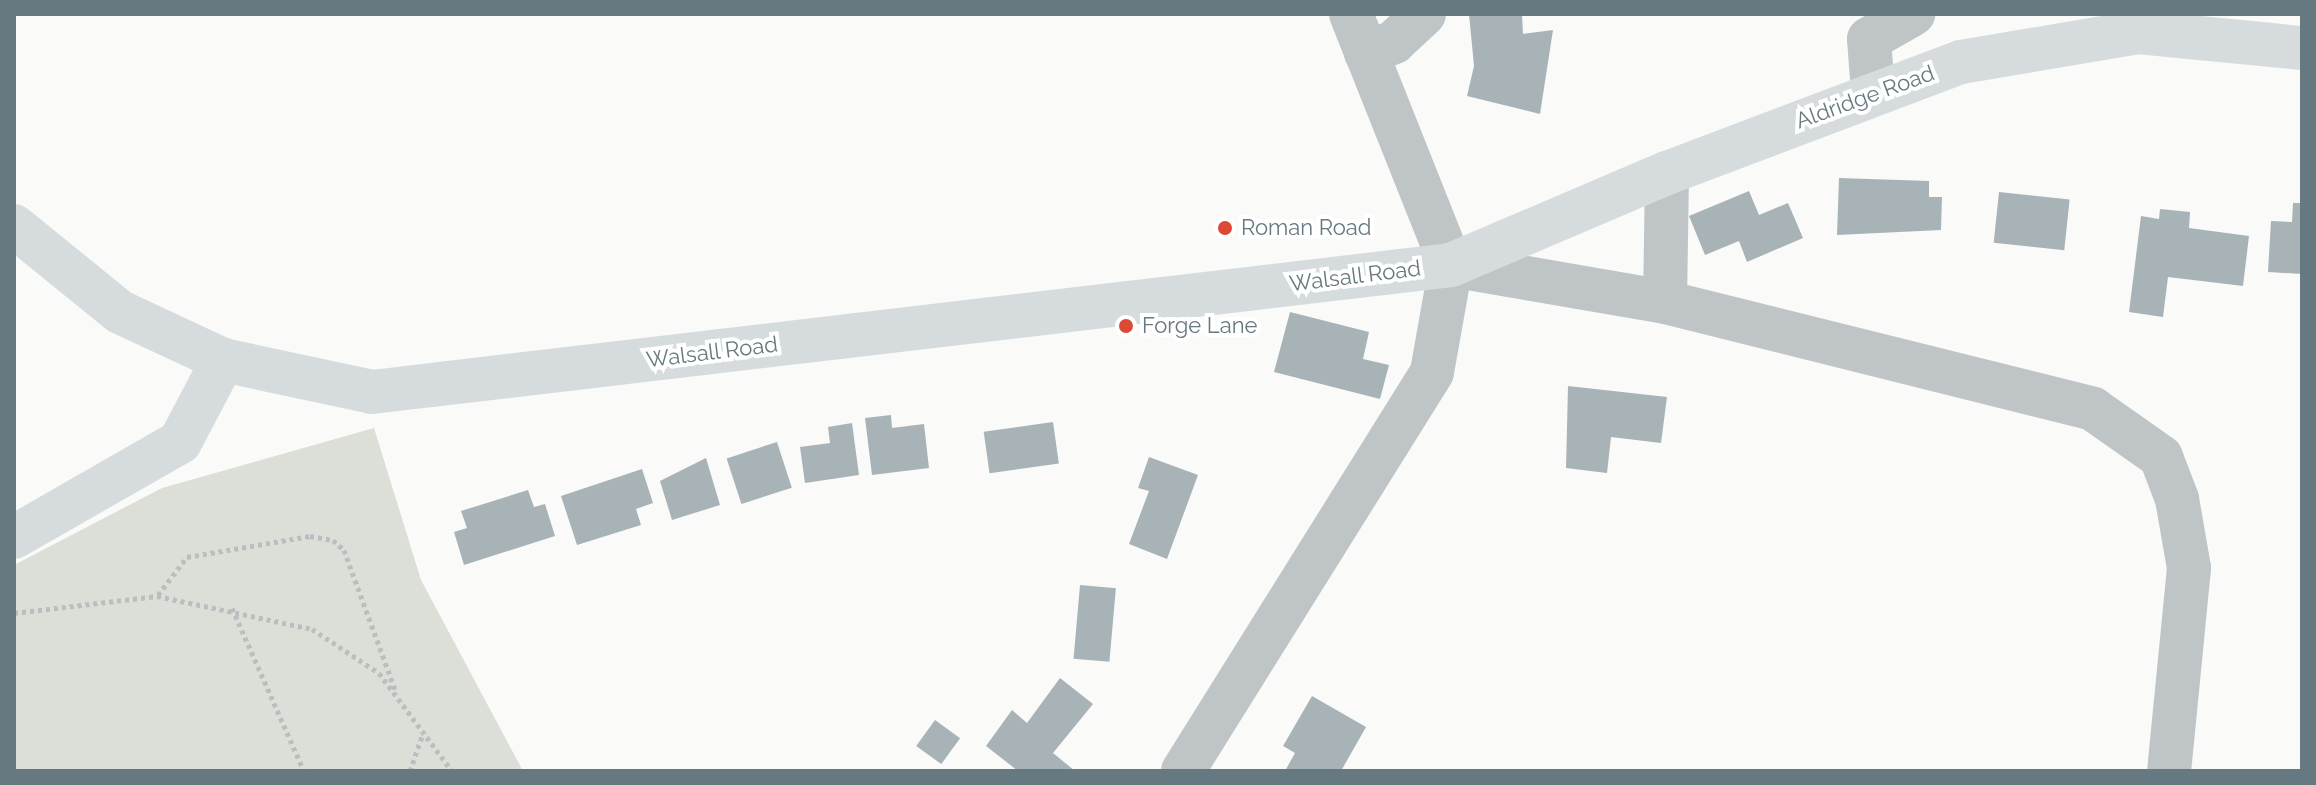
<!DOCTYPE html>
<style>
body{margin:0}
#map{position:relative;width:2316px;height:785px;overflow:hidden;background:#fafaf8;font-family:Raleway,sans-serif}
div>[style]{position:absolute}
[style*='--x']{left:calc(var(--x)*1px);top:calc(var(--y)*1px);width:calc(var(--w)*1px);rotate:calc(var(--a)*1deg)}
.green>*{inset:0;background:#dbdfd7}
.building>*{inset:0;background:#a8b3b7;transform-origin:0 0}
.path>*{height:5px;margin-top:-2.5px;transform-origin:0;background:repeating-linear-gradient(90deg,#babec0 0 4px,transparent 0 8px)}
.minor>*{height:44px;margin:-22px;padding:0 22px;transform-origin:22px;border-radius:22px;background:#bfc5c7}
.major>*{height:44px;margin:-22px;padding:0 22px;transform-origin:22px;border-radius:22px;background:#d6dcde}
.dots>*{width:22px;height:22px;translate:-50% -50%;box-sizing:border-box;border:4px solid #fff;border-radius:50%}
span{translate:-50% -50%;white-space:nowrap;text-align:center;line-height:1.15;-webkit-text-stroke:8px #fff;paint-order:stroke}
.street-label{font-size:22px;color:#667981}
.poi-label{font-size:22px;color:#667981}
.left{translate:0 -50%;text-align:left}
.frame{position:absolute;inset:0;border:16px solid #667981;pointer-events:none}
</style>
<div id="map">
<div class="green">
<div style="clip-path:polygon(374px 428px,421px 580px,523px 771px,14px 771px,14px 565px,162px 488px)"></div>
</div>
<div class="building">
<div style="clip-path:polygon(1469px 14px,1522px 14px,1523px 34px,1553px 30px,1540px 114px,1467px 96px,1474px 66px)"></div>
<div style="clip-path:polygon(1839px 178px,1929px 181px,1929px 197px,1942px 197px,1941px 230px,1837px 235px)"></div>
<div style="clip-path:polygon(1749px 191px,1759px 215px,1788px 203px,1803px 238px,1747px 262px,1739px 241px,1705px 255px,1689px 216px)"></div>
<div style="left:1999px;top:192px;width:71px;height:51px;rotate:6deg"></div>
<div style="clip-path:polygon(2293px 203px,2302px 203px,2302px 274px,2268px 272px,2271px 221px,2292px 222px)"></div>
<div style="clip-path:polygon(2160px 209px,2190px 212px,2189px 228px,2249px 236px,2243px 286px,2168px 277px,2163px 317px,2129px 312px,2141px 216px,2159px 219px)"></div>
<div style="clip-path:polygon(1290px 312px,1369px 332px,1363px 359px,1389px 365px,1380px 399px,1274px 372px)"></div>
<div style="clip-path:polygon(1568px 386px,1667px 397px,1661px 443px,1611px 437px,1607px 473px,1566px 468px)"></div>
<div style="clip-path:polygon(891px 415px,892px 428px,924px 424px,929px 468px,872px 475px,865px 418px)"></div>
<div style="left:1053px;top:422px;width:42px;height:70px;rotate:82deg"></div>
<div style="clip-path:polygon(852px 423px,859px 475px,805px 483px,800px 447px,830px 443px,828px 427px)"></div>
<div style="left:777px;top:442px;width:48px;height:53px;rotate:72deg"></div>
<div style="clip-path:polygon(1149px 457px,1198px 475px,1167px 559px,1129px 544px,1149px 491px,1138px 488px)"></div>
<div style="clip-path:polygon(706px 458px,720px 505px,672px 520px,660px 481px)"></div>
<div style="clip-path:polygon(642px 469px,653px 503px,636px 509px,641px 525px,577px 545px,561px 496px)"></div>
<div style="clip-path:polygon(528px 490px,534px 507px,545px 504px,555px 536px,464px 565px,454px 532px,467px 528px,461px 511px)"></div>
<div style="left:1080px;top:585px;width:36px;height:74px;rotate:5deg"></div>
<div style="clip-path:polygon(1060px 678px,1093px 704px,1053px 753px,1075px 771px,1018px 771px,986px 746px,1012px 710px,1027px 723px)"></div>
<div style="clip-path:polygon(1312px 696px,1366px 727px,1341px 771px,1285px 771px,1295px 753px,1283px 746px)"></div>
<div style="left:935px;top:720px;width:31px;height:32px;rotate:36deg"></div>
</div>
<div class="path">
<div style="--x:158;--y:595;--w:48;--a:-52.7"></div>
<div style="--x:187;--y:557;--w:125;--a:-9.7"></div>
<div style="--x:310;--y:536;--w:23;--a:10"></div>
<div style="--x:333;--y:540;--w:15;--a:42"></div>
<div style="--x:344;--y:550;--w:151;--a:69.9"></div>
<div style="--x:232;--y:608;--w:178;--a:66.2"></div>
<div style="--x:14;--y:613;--w:144;--a:-6.8"></div>
<div style="--x:157;--y:596;--w:158;--a:12"></div>
<div style="--x:312;--y:629;--w:80;--a:33.3"></div>
<div style="--x:379;--y:673;--w:122;--a:53.3"></div>
<div style="--x:410;--y:771;--w:39;--a:-71"></div>
</div>
<div class="minor">
<div style="--x:1351;--y:14;--w:270;--a:68.3"></div>
<div style="--x:1366;--y:53;--w:30;--a:-21"></div>
<div style="--x:1394;--y:42;--w:41;--a:-43"></div>
<div style="--x:1873;--y:92;--w:53;--a:-94.3"></div>
<div style="--x:1869;--y:39;--w:51;--a:-29.6"></div>
<div style="--x:1451;--y:265;--w:217;--a:9.8"></div>
<div style="--x:1665;--y:302;--w:129;--a:-89.1"></div>
<div style="--x:1665;--y:302;--w:441;--a:14"></div>
<div style="--x:2093;--y:409;--w:83;--a:35.2"></div>
<div style="--x:2161;--y:457;--w:45;--a:69.1"></div>
<div style="--x:2177;--y:499;--w:70;--a:80.1"></div>
<div style="--x:2189;--y:568;--w:204;--a:95.6"></div>
<div style="--x:1183;--y:771;--w:470;--a:-58"></div>
<div style="--x:1432;--y:372;--w:109;--a:-79.9"></div>
</div>
<div class="major">
<div style="--x:14;--y:226;--w:136;--a:39.1"></div>
<div style="--x:120;--y:312;--w:114;--a:25"></div>
<div style="--x:223;--y:360;--w:152;--a:12.1"></div>
<div style="--x:372;--y:392;--w:1086;--a:-6.71"></div>
<div style="--x:1451;--y:265;--w:235;--a:-23.1"></div>
<div style="--x:1667;--y:173;--w:314;--a:-20.7"></div>
<div style="--x:1961;--y:62;--w:180;--a:-9.6"></div>
<div style="--x:2138;--y:32;--w:165;--a:5.6"></div>
<div style="--x:14;--y:537;--w:191;--a:-29.8"></div>
<div style="--x:180;--y:442;--w:93;--a:-62.3"></div>
</div>
<div class="dots">
<div style="left:1225px;top:228px;background:#dc4a36"></div>
<div style="left:1126px;top:326px;background:#dc4a36"></div>
</div>
<div class="street-label">
<span style="left:1865px;top:97px;rotate:-20deg">Aldridge Road</span>
<span style="left:1355px;top:276px;rotate:-7deg">Walsall Road</span>
<span style="left:712px;top:352px;rotate:-7deg">Walsall Road</span>
</div>
<div class="poi-label">
<span class="left" style="left:1241px;top:228px">Roman Road</span>
<span class="left" style="left:1142px;top:326px">Forge Lane</span>
</div>
<div class="frame"></div>
</div>
